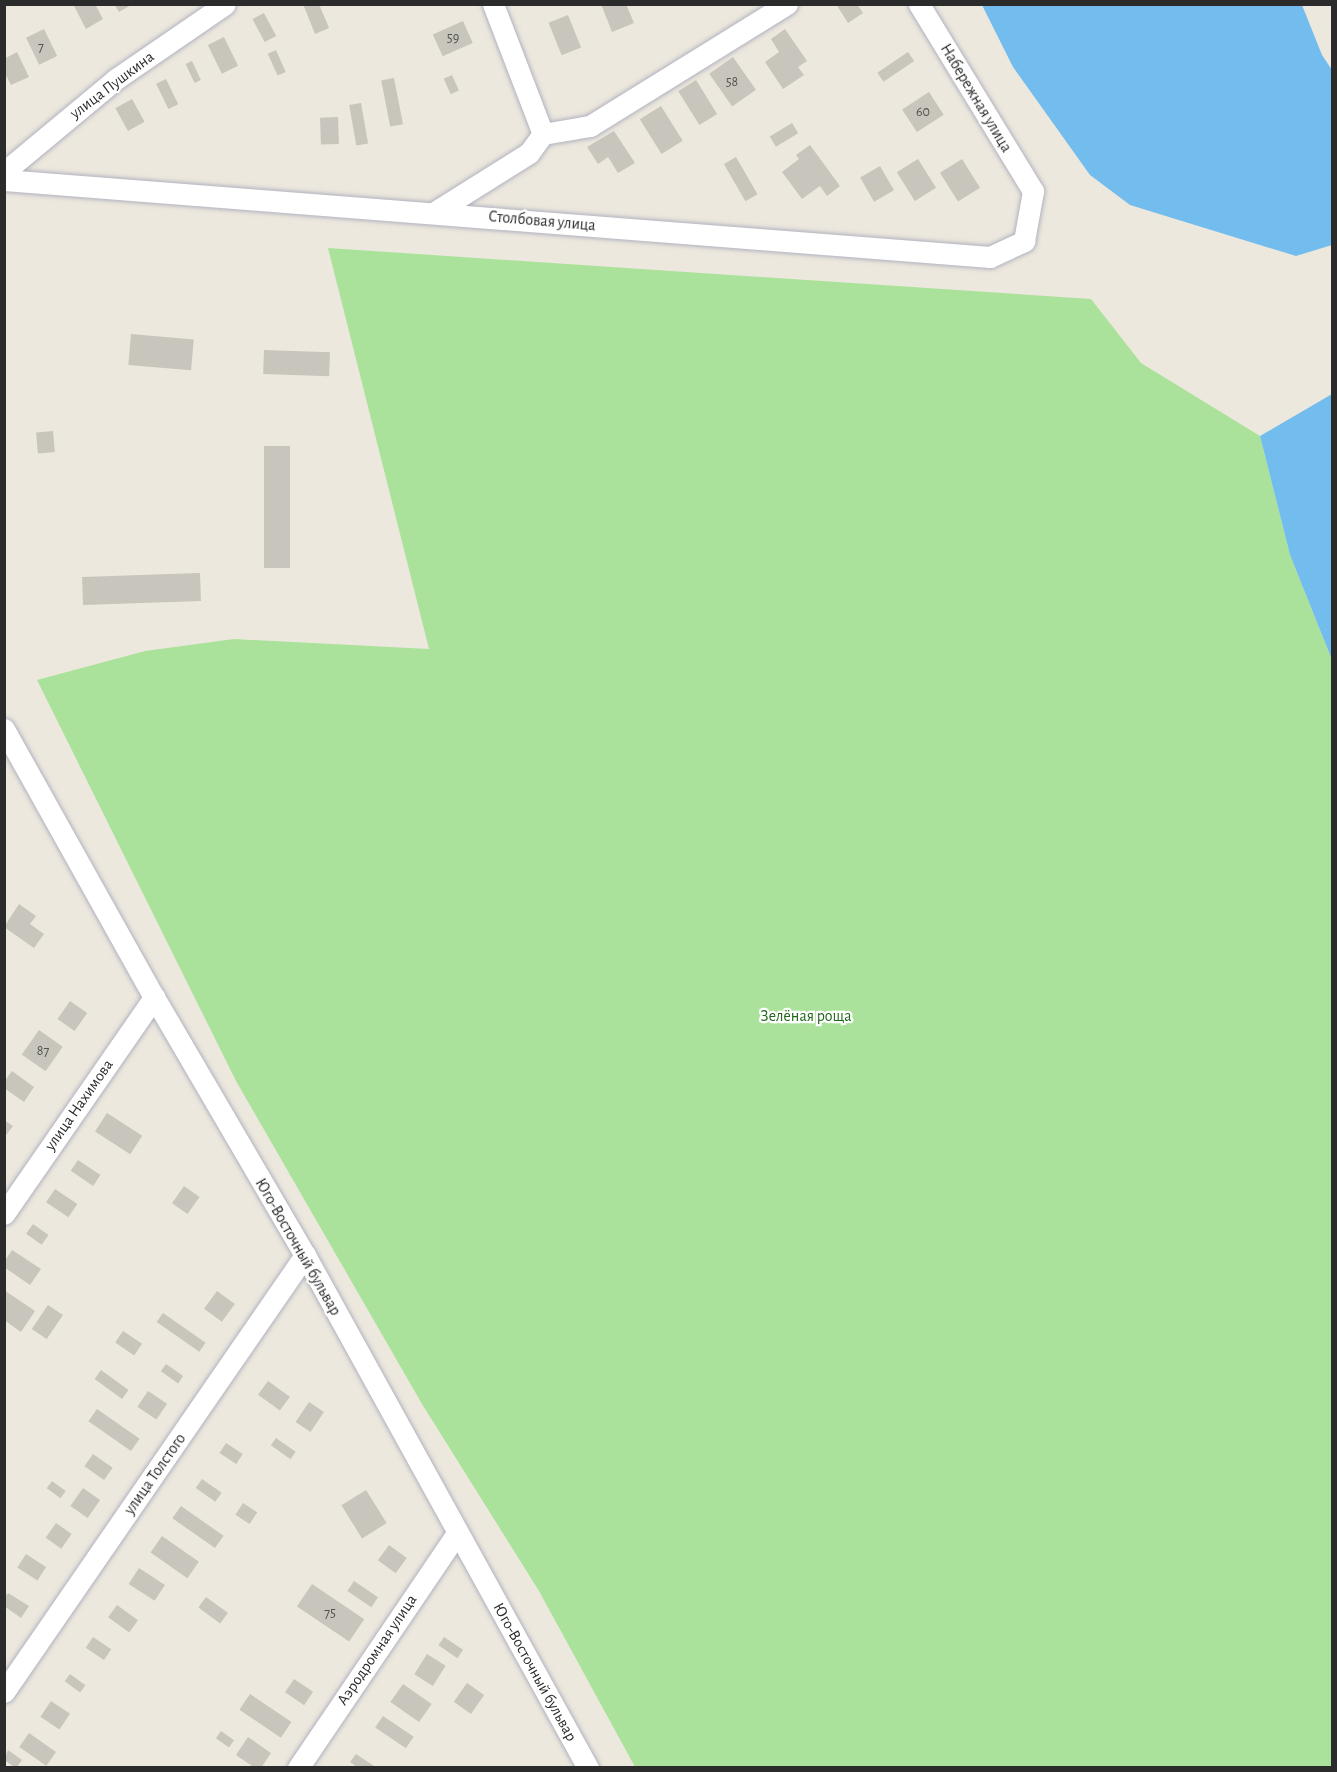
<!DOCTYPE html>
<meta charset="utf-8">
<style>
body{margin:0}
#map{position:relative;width:1337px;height:1772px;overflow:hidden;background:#ede8de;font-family:"Alegreya Sans",sans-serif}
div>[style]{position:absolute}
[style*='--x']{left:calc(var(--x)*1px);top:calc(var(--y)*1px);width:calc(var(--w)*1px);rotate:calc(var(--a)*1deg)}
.green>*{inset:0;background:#abe29b}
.water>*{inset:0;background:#72bded}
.building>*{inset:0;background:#c8c5bd;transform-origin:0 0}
.roads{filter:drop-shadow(0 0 2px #b1b2bf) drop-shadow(0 0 2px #b1b2bf)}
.minor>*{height:21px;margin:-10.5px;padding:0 10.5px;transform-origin:10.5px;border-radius:10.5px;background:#fff}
span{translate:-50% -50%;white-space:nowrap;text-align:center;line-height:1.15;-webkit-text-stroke:4.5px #fff;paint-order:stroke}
.number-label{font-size:14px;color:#525250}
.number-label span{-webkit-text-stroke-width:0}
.street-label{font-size:16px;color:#2b2b2b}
.park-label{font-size:16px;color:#22681b}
.frame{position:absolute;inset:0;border:6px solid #2b2b2b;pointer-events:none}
</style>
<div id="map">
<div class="green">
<div style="clip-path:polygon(328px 248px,1091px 299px,1141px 363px,1260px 436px,1290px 555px,1332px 660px,1332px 1767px,635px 1767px,539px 1591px,422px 1404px,236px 1081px,37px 680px,145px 651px,234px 639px,429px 649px)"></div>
</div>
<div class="water">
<div style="clip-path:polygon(982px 5px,1302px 5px,1322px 55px,1332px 70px,1332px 245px,1296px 256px,1130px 205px,1090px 175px,1013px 67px)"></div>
<div style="clip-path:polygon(1332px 394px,1332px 660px,1290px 555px,1260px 436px)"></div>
</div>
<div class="building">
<div style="clip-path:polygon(73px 4px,95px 4px,103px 19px,86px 29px)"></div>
<div style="clip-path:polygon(303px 4px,319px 4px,329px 28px,315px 34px)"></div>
<div style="clip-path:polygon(601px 4px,626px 4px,634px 23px,612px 32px)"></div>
<div style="clip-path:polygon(836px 4px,857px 4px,863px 13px,848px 23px)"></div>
<div style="clip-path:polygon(115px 5px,131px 5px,119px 12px)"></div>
<div style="left:264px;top:13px;width:26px;height:13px;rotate:62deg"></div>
<div style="left:568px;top:15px;width:35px;height:21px;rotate:68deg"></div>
<div style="left:463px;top:21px;width:24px;height:33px;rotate:66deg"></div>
<div style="left:44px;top:29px;width:30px;height:20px;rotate:64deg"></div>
<div style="clip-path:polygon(785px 29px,807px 61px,798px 67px,804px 75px,783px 89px,765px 62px,779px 52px,771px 39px)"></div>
<div style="left:224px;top:37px;width:32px;height:18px;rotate:64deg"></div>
<div style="left:276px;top:50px;width:24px;height:9px;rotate:66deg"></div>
<div style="clip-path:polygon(17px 52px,29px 77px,11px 85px,4px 72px,4px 59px)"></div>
<div style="left:908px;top:52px;width:11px;height:37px;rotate:56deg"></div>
<div style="left:733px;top:57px;width:40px;height:29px;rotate:55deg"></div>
<div style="left:192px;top:61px;width:21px;height:7px;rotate:65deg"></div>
<div style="left:452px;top:75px;width:17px;height:9px;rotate:66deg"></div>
<div style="left:394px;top:78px;width:47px;height:13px;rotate:79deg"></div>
<div style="left:166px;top:79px;width:28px;height:11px;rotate:64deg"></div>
<div style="left:696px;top:80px;width:40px;height:21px;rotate:58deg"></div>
<div style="left:929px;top:92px;width:27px;height:32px;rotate:57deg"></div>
<div style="left:132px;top:99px;width:26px;height:19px;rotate:61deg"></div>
<div style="left:361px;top:103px;width:41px;height:12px;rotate:80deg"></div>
<div style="left:661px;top:106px;width:41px;height:25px;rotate:58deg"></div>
<div style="left:338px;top:117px;width:27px;height:18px;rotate:88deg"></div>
<div style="left:792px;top:123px;width:12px;height:26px;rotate:59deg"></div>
<div style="clip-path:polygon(614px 131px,635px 163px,618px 173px,608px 157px,598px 164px,587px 147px)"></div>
<div style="clip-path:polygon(810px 145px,840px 186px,827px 196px,820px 186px,802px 199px,782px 172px,799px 159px,796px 155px)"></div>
<div style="left:736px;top:157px;width:43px;height:14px;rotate:60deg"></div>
<div style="left:918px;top:159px;width:34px;height:25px;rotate:58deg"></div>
<div style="left:962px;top:159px;width:34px;height:26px;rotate:58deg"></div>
<div style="left:880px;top:166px;width:28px;height:23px;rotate:60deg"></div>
<div style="left:131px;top:334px;width:63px;height:31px;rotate:5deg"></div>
<div style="left:264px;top:350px;width:66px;height:24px;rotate:2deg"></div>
<div style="left:53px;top:431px;width:21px;height:17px;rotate:85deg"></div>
<div style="left:264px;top:446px;width:26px;height:122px"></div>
<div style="left:200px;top:573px;width:28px;height:118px;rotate:88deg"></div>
<div style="clip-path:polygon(19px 904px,36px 916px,30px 924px,44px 934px,34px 948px,4px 927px)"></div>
<div style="left:70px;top:1001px;width:21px;height:22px;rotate:35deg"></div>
<div style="left:39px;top:1030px;width:29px;height:30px;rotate:35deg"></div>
<div style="clip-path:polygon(12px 1071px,34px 1087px,24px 1102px,4px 1088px,4px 1082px)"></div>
<div style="left:107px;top:1113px;width:42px;height:22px;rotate:33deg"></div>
<div style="clip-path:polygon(4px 1120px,13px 1126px,4px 1138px)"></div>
<div style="left:78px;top:1160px;width:27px;height:13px;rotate:34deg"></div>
<div style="left:184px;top:1186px;width:19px;height:21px;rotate:35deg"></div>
<div style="left:55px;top:1189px;width:27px;height:16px;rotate:34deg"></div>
<div style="left:33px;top:1224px;width:19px;height:12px;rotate:35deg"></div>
<div style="clip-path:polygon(12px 1250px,41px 1269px,30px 1285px,4px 1267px,4px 1262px)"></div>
<div style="clip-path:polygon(4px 1290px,35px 1311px,21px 1332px,4px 1320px)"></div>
<div style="left:217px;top:1291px;width:22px;height:22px;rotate:36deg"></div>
<div style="left:48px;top:1305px;width:18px;height:29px;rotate:34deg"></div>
<div style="left:163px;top:1313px;width:52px;height:11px;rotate:35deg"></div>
<div style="left:123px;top:1331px;width:23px;height:14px;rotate:34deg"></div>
<div style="left:166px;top:1364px;width:21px;height:9px;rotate:35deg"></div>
<div style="left:101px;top:1370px;width:34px;height:11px;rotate:36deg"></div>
<div style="left:268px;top:1381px;width:27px;height:17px;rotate:36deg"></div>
<div style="left:148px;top:1391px;width:23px;height:19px;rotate:34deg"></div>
<div style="left:309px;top:1402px;width:18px;height:24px;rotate:34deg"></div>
<div style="left:97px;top:1409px;width:52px;height:15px;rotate:35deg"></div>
<div style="left:276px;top:1438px;width:24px;height:9px;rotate:35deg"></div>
<div style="left:226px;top:1443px;width:20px;height:12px;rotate:33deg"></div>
<div style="left:93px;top:1454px;width:24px;height:15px;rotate:35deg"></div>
<div style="left:202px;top:1479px;width:24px;height:11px;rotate:35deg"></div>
<div style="left:52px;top:1481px;width:17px;height:9px;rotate:36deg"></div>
<div style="left:83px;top:1488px;width:21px;height:22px;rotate:35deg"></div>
<div style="left:366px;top:1490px;width:39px;height:29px;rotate:58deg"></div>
<div style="left:243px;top:1503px;width:17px;height:14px;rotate:33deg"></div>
<div style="left:181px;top:1506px;width:52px;height:15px;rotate:35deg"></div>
<div style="left:56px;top:1523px;width:19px;height:18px;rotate:35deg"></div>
<div style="left:162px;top:1536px;width:45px;height:20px;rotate:35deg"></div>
<div style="left:389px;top:1545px;width:22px;height:19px;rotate:36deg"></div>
<div style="left:26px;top:1554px;width:24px;height:16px;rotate:33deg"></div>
<div style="left:139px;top:1568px;width:31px;height:19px;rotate:33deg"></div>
<div style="left:354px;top:1581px;width:29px;height:12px;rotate:34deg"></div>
<div style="left:312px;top:1584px;width:63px;height:27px;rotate:34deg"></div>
<div style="clip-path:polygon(8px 1593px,29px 1606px,21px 1618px,4px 1606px,4px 1598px)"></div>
<div style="left:206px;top:1597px;width:27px;height:13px;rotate:36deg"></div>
<div style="left:117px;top:1605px;width:26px;height:15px;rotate:36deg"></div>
<div style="left:93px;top:1637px;width:22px;height:13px;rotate:34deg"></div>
<div style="left:444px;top:1637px;width:23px;height:10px;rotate:34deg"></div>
<div style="left:427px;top:1654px;width:22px;height:24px;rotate:32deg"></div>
<div style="left:70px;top:1674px;width:19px;height:9px;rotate:36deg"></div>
<div style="left:294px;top:1679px;width:23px;height:16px;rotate:34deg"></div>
<div style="left:467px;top:1683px;width:21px;height:23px;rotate:35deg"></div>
<div style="left:403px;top:1684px;width:35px;height:22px;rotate:35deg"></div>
<div style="left:250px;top:1694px;width:50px;height:19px;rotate:34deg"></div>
<div style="left:51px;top:1701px;width:23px;height:19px;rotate:34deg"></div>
<div style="left:383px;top:1716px;width:37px;height:14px;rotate:34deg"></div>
<div style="left:221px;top:1731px;width:16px;height:9px;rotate:35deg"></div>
<div style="left:29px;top:1733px;width:33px;height:17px;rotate:35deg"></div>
<div style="clip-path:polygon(248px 1737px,271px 1753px,261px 1768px,255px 1768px,236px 1755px)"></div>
<div style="clip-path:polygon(8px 1750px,22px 1760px,16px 1768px,4px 1760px)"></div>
<div style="clip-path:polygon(356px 1754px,377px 1768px,358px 1768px,350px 1762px)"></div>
</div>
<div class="roads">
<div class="minor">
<div style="--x:493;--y:4;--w:139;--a:69"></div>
<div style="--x:543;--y:134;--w:48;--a:-9.7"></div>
<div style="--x:590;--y:126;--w:232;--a:-31.8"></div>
<div style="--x:4;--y:172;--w:146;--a:-39.7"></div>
<div style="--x:116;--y:79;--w:132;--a:-34.5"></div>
<div style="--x:4;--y:180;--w:989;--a:4.47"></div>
<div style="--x:990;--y:257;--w:38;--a:-25"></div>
<div style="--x:1024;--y:241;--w:51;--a:-79.8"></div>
<div style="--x:1033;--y:191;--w:219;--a:-121.4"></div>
<div style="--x:435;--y:212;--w:111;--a:-32.1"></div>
<div style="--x:529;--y:153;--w:24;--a:-54"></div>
<div style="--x:4;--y:729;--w:307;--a:60.8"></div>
<div style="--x:154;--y:997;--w:299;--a:59.7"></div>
<div style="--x:305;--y:1255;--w:586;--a:61.12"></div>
<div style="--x:4;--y:1214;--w:264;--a:-55.3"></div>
<div style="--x:4;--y:1692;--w:531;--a:-55.44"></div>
<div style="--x:298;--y:1768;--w:284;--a:-55.9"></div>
</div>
</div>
<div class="number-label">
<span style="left:453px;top:38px">59</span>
<span style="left:41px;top:47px">7</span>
<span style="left:732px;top:82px">58</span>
<span style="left:923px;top:112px">60</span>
<span style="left:43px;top:1051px">87</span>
<span style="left:330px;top:1613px">75</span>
</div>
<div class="street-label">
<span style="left:112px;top:85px;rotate:-37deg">улица Пушкина</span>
<span style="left:976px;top:98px;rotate:59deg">Набережная улица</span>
<span style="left:542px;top:221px;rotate:5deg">Столбовая улица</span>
<span style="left:79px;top:1105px;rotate:-55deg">улица Нахимова</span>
<span style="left:298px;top:1247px;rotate:60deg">Юго-Восточный бульвар</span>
<span style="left:155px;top:1474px;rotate:-55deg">улица Толстого</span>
<span style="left:377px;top:1650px;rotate:-56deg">Аэродромная улица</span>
<span style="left:535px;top:1672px;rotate:61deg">Юго-Восточный бульвар</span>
</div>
<div class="park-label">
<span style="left:806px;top:1016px">Зелёная роща</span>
</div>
<div class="frame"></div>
</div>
